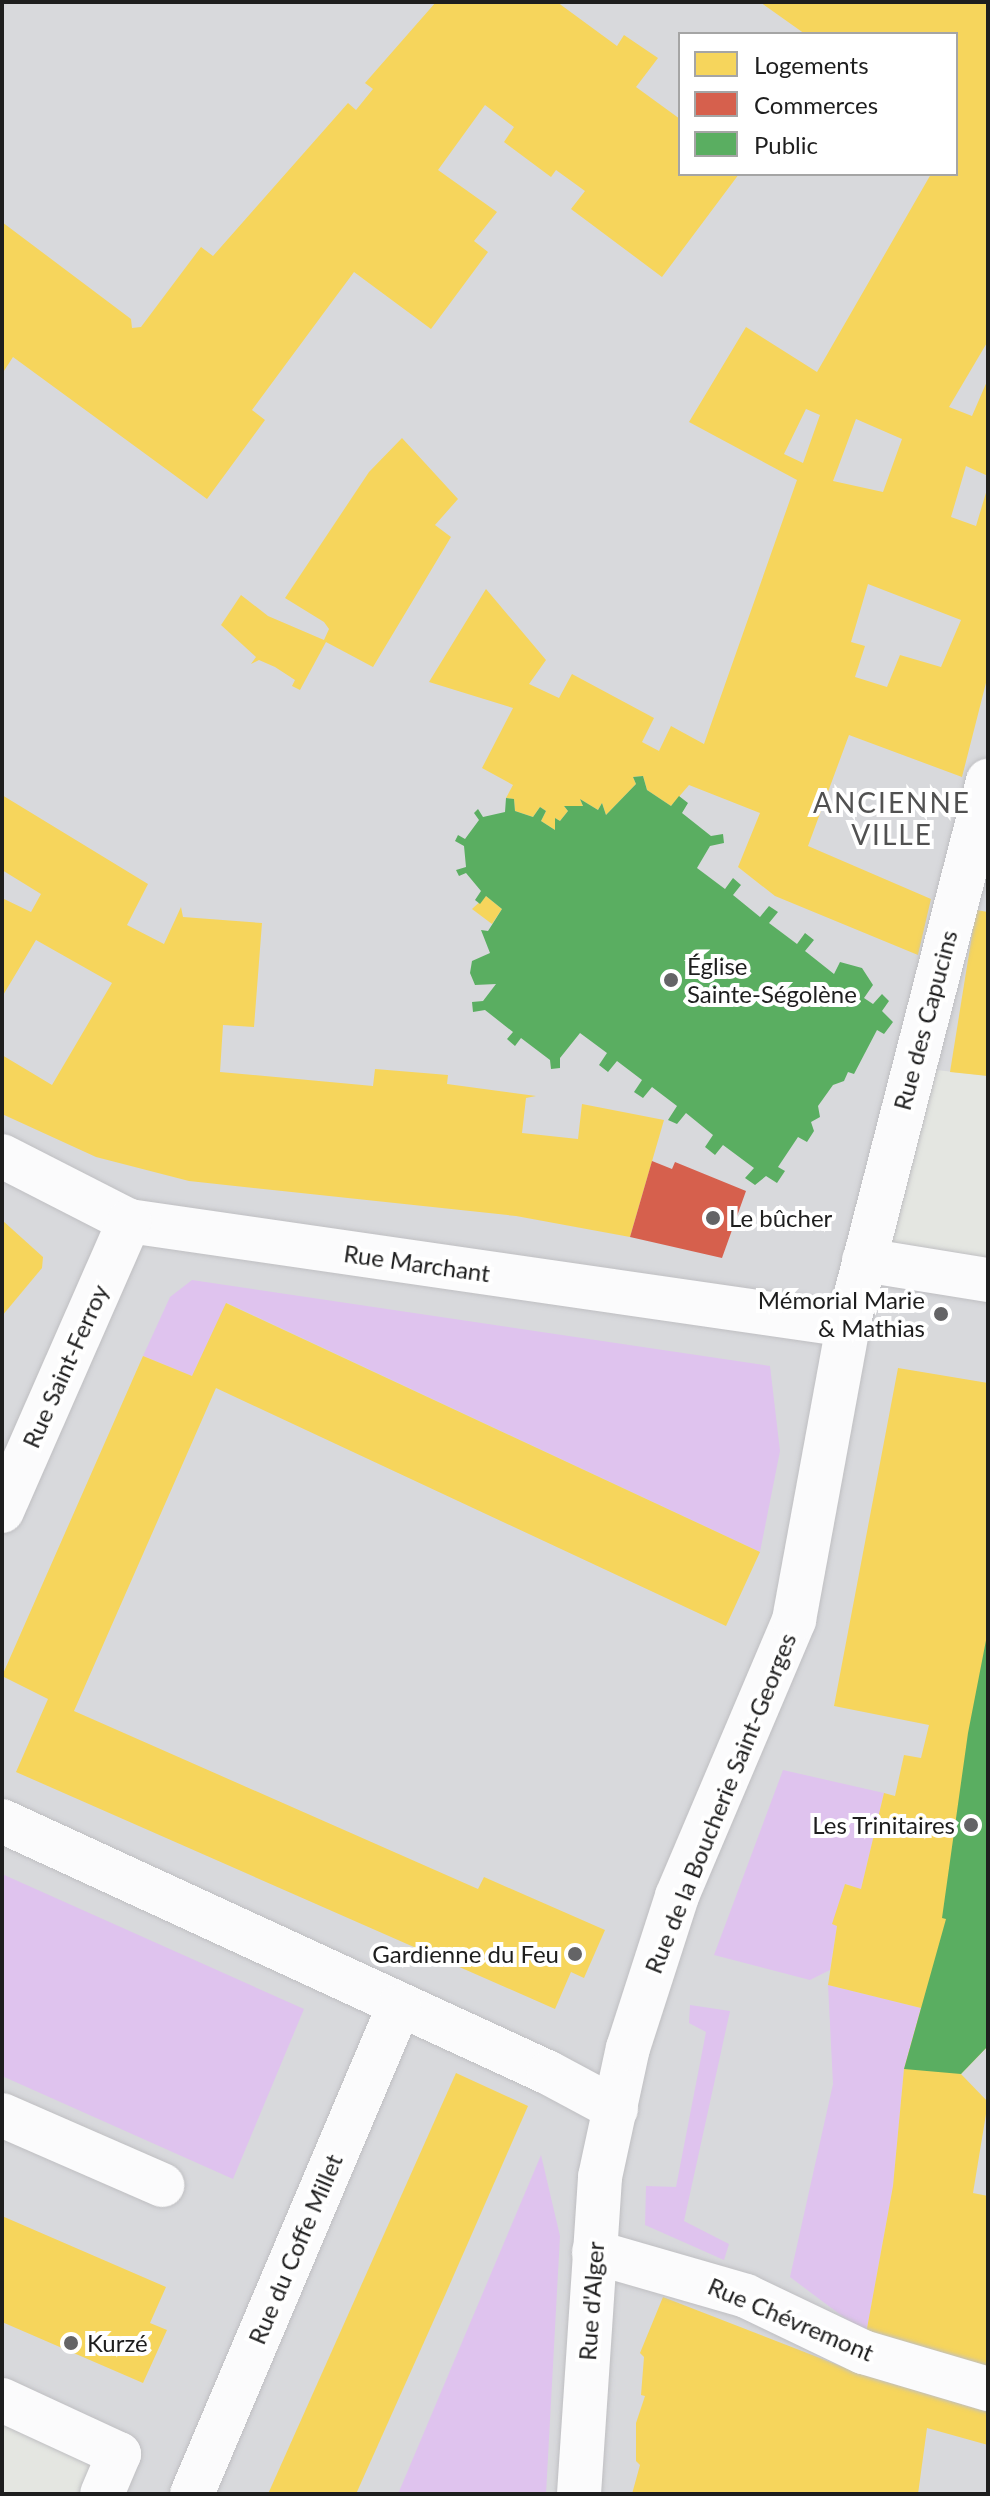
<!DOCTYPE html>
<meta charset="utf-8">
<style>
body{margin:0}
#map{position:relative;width:990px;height:2496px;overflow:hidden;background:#e6e7ed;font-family:Lato,sans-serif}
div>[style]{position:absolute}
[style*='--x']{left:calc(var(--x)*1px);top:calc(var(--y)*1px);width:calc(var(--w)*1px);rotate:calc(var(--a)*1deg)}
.residential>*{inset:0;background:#d8d9dc}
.grass>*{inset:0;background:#dfc3ee}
.plaza>*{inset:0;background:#e4e6e1}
.homes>*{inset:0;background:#f6d55c}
.shops>*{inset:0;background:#d6604d}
.public>*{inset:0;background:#5aae61}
.roads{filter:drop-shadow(0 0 2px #bfbfc2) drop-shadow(0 0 2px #bfbfc2)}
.minor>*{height:44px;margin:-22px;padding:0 22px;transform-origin:22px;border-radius:22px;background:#fbfbfc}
.dots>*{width:22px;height:22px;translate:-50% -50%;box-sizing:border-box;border:4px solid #fff;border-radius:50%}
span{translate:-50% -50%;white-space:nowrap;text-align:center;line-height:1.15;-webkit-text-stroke:8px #fff;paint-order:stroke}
.poi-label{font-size:24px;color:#1e1e1e}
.left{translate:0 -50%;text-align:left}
.right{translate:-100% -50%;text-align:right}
.street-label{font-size:24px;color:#1e1e1e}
.quarter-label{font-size:28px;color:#515151;letter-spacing:2px}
.frame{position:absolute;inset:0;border:4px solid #1e1e1e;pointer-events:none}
.legend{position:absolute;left:678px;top:32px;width:280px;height:144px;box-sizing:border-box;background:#fff;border:2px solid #a5a5a5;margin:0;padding:10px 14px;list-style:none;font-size:24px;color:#1e1e1e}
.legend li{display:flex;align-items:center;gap:16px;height:40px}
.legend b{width:40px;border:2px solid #a5a5a5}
</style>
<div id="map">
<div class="residential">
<div style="clip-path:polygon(evenodd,2px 2px,988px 2px,988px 2494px,2px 2494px,2px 2px,680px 34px,956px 34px,956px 174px,680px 174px,680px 34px)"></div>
</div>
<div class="grass">
<div style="clip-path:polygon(192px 1280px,770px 1366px,780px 1451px,760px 1552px,227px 1303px,192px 1376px,143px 1356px,170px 1297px)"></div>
<div style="clip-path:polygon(783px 1770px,884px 1793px,861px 1889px,845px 1884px,833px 1923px,837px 1926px,830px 1970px,810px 1980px,714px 1955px)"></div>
<div style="clip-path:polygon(2px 1874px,304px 2009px,233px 2179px,2px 2076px)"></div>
<div style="clip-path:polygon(828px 1985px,921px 2008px,904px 2069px,893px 2186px,866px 2334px,790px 2277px,833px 2084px)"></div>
<div style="clip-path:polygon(690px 2005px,730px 2011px,684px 2221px,729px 2244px,724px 2260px,645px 2225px,646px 2186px,676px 2187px,706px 2032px,689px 2023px)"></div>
<div style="clip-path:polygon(541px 2155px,560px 2236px,546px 2494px,398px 2494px)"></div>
</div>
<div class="plaza">
<div style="clip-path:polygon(911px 1067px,988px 1076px,988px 1280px,864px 1260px)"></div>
<div style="clip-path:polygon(2px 2400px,119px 2454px,102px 2494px,2px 2494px)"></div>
</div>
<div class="homes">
<div style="clip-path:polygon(436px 2px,557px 2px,617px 46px,624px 35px,658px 58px,636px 87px,680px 119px,680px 174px,739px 174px,662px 277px,571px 209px,585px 191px,556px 170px,551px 177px,504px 142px,514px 127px,485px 105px,438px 170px,497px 212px,474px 241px,488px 252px,431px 329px,354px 272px,252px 410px,265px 420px,207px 499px,13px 357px,2px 374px,2px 222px,131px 319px,132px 328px,141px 327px,201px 247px,213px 256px,348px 103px,356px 110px,373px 89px,365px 83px)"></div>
<div style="clip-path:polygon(evenodd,760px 2px,988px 2px,988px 341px,949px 407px,972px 416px,988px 379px,988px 476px,966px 466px,951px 517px,976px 526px,988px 486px,988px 675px,962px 777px,849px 735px,808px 846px,931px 899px,918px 955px,775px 896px,738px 867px,760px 813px,689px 785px,671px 806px,647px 790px,643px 776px,633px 777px,636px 784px,606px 815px,602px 803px,598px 810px,580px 799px,583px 806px,564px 806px,568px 811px,560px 821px,555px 818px,555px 830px,541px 821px,546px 811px,540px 807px,533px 817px,515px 811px,514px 799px,506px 798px,513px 785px,482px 768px,513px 708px,429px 682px,486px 589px,546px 660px,529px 684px,559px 698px,572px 674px,654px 718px,642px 742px,659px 751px,671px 726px,704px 744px,797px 480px,689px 422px,746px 327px,817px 372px,931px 174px,956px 174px,956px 34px,805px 34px,760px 2px,806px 409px,820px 415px,803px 463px,784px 454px,806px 409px,760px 2px,856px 419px,902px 439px,883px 492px,833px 481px,856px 419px,760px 2px,868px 584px,961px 620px,941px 667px,900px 655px,887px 687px,855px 677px,865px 646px,851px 642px,868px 584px)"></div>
<div style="clip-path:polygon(402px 438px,458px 499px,435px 525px,451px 537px,373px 667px,326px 642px,300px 690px,292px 686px,295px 680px,275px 667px,259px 660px,251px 664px,256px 657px,221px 625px,241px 595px,268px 616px,324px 640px,329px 629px,324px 622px,285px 598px,369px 472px)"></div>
<div style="clip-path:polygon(2px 795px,148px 884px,127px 925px,164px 944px,181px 907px,183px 917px,262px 923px,254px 1027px,223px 1025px,220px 1072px,373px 1086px,375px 1069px,448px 1075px,447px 1084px,536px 1096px,526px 1098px,522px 1133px,578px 1139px,582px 1104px,664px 1120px,630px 1237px,516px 1216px,189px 1181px,96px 1157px,2px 1114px,2px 1055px,52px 1085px,112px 983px,36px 940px,2px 997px,2px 898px,31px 912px,41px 894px,2px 870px)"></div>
<div style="clip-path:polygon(486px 896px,502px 909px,492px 924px,472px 909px)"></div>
<div style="clip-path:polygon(976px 910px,988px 912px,988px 1076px,950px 1072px)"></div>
<div style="clip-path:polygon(2px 1220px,43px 1257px,42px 1268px,2px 1316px)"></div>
<div style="clip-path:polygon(226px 1303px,760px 1552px,726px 1626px,216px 1388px,74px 1711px,478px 1889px,484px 1877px,605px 1930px,584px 1978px,571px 1972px,555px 2009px,16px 1772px,48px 1699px,2px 1676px,143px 1356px,192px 1376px)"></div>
<div style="clip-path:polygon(898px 1368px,988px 1383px,988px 2046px,961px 2074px,988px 2102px,973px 2193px,988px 2196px,988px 2370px,866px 2334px,893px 2186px,904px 2069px,921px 2008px,828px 1985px,837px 1926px,832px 1924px,845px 1884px,861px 1889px,884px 1793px,895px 1796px,904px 1755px,921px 1758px,929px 1725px,834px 1706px)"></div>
<div style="clip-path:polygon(456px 2073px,528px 2106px,446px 2293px,356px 2494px,268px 2494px)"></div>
<div style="clip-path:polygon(2px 2216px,166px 2287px,150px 2323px,167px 2330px,143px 2383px,2px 2322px)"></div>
<div style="clip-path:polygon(663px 2297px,856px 2372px,988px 2412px,988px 2445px,927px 2428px,918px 2494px,632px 2494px,640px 2465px,636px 2461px,636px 2423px,645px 2396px,641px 2395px,644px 2357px,640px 2353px)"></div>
</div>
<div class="shops">
<div style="clip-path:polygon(652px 1161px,672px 1169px,675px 1162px,746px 1191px,722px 1258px,630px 1237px)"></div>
</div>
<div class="public">
<div style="clip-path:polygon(643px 776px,647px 790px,671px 806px,679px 796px,688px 803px,682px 813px,711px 836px,723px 834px,724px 843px,710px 846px,697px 868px,725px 889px,733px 878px,741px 885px,733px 895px,760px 917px,769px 906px,778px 912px,769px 923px,797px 944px,805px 933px,814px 940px,805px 951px,834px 974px,840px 962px,862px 968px,873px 985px,864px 998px,873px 1004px,882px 994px,889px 1001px,882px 1011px,893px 1022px,884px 1034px,877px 1030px,854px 1074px,848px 1072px,844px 1081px,833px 1085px,818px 1106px,820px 1117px,811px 1122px,814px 1131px,807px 1142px,798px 1137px,778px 1167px,785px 1171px,777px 1183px,766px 1176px,755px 1185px,745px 1178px,754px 1168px,723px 1145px,715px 1155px,705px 1147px,713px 1135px,686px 1113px,677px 1124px,668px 1120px,677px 1106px,652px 1087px,643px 1098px,634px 1092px,642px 1080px,617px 1061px,608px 1072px,599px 1065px,607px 1053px,580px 1033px,560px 1058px,560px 1068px,551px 1069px,550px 1060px,521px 1038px,515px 1046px,507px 1039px,513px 1032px,485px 1010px,473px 1012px,472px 1002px,483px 1001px,496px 984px,475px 985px,470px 973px,472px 961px,490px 953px,481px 930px,488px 931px,502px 909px,486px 896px,480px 904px,475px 900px,481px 891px,466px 873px,459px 876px,456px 870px,466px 867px,464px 846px,455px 841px,458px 835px,465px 839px,479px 820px,474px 813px,478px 809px,483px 817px,505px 812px,506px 798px,514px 799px,515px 811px,533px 817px,540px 807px,546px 811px,541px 821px,555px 830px,555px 818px,560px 821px,568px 811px,564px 806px,583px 806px,580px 799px,598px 810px,602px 803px,606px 815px,636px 784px,633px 777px)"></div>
<div style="clip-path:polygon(988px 1630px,988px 2046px,961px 2074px,904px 2069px,946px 1919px,942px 1918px,968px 1733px)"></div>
</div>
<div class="roads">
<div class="minor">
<div style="--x:2;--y:1156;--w:143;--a:27.1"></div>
<div style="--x:129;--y:1221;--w:726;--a:8.23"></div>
<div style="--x:864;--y:1260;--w:126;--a:9.2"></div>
<div style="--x:2;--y:1511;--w:317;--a:-66.3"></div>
<div style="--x:2;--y:1821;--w:602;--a:24.74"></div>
<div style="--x:549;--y:2073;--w:76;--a:28.2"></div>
<div style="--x:2;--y:2115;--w:175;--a:23.6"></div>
<div style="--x:594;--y:2252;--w:158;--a:16.1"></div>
<div style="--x:746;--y:2296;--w:130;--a:25.6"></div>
<div style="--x:863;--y:2352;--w:130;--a:16.5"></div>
<div style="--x:2;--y:2400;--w:129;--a:24.8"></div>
<div style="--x:119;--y:2454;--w:43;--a:113"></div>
<div style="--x:192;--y:2494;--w:530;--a:-67.01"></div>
<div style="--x:579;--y:2494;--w:318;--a:-86.2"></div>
<div style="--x:600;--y:2177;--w:132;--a:-77.8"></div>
<div style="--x:628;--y:2048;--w:160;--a:-72.1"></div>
<div style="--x:677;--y:1896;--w:300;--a:-67"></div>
<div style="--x:794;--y:1620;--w:300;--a:-79.6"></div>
<div style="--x:848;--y:1325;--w:562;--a:-75.57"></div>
</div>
</div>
<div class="dots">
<div style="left:671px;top:980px;background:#646466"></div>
<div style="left:713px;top:1218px;background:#646466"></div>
<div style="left:941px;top:1314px;background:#646466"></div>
<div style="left:971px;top:1825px;background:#646466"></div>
<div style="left:575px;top:1954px;background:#646466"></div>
<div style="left:71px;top:2343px;background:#646466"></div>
</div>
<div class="poi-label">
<span class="left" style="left:687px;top:980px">Église<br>Sainte-Ségolène</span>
<span class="left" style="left:729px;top:1218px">Le bûcher</span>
<span class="right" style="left:925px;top:1314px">Mémorial Marie<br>&amp; Mathias</span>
<span class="right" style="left:955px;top:1825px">Les Trinitaires</span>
<span class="right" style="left:559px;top:1954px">Gardienne du Feu</span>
<span class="left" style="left:87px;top:2343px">Kurzé</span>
</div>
<div class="street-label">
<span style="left:925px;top:1020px;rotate:-75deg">Rue des Capucins</span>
<span style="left:417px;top:1263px;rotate:8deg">Rue Marchant</span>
<span style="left:65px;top:1366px;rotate:-66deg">Rue Saint-Ferroy</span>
<span style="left:720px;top:1803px;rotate:-68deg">Rue de la Boucherie Saint-Georges</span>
<span style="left:295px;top:2249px;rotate:-67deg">Rue du Coffe Millet</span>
<span style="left:591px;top:2301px;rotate:-86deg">Rue d'Alger</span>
<span style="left:791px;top:2319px;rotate:23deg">Rue Chévremont</span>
</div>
<div class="quarter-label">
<span style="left:892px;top:818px">ANCIENNE<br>VILLE</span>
</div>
<div class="frame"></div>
<ul class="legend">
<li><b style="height:22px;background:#f6d55c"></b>Logements</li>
<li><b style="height:22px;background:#d6604d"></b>Commerces</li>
<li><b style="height:22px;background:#5aae61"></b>Public</li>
</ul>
</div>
